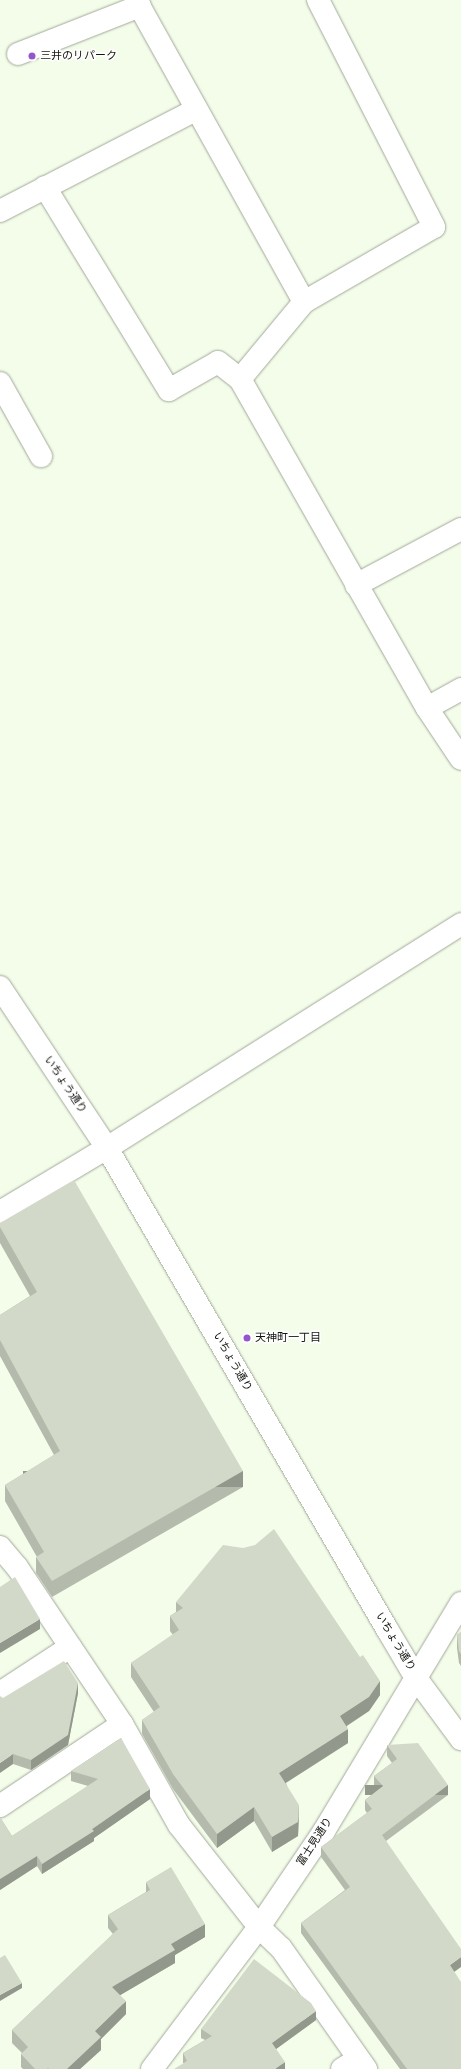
<!DOCTYPE html>
<meta charset="utf-8">
<style>
body{margin:0}
#map{position:relative;width:461px;height:2069px;overflow:hidden;background:#f4fcea;font-family:"Roboto Condensed","Noto Sans JP",sans-serif}
div>[style]{position:absolute}
[style*='--x']{left:calc(var(--x)*1px);top:calc(var(--y)*1px);width:calc(var(--w)*1px);rotate:calc(var(--a)*1deg)}
.roads{filter:drop-shadow(0 0 1px #a1a998) drop-shadow(0 0 1px #a1a998)}
.minor>*{height:22px;margin:-11px;padding:0 11px;transform-origin:11px;border-radius:11px;background:#fff}
.wall>*{inset:0;background:#b5bbac}
.shaded-wall>*{inset:0;background:#93988c;transform-origin:0 0}
.building>*{inset:0;background:#d2d9c8}
.dots>*{width:11px;height:11px;translate:-50% -50%;box-sizing:border-box;border:2px solid #fff;border-radius:50%}
span{translate:-50% -50%;white-space:nowrap;text-align:center;line-height:1.15;-webkit-text-stroke:3px #fff;paint-order:stroke}
.poi-label{font-size:11px;color:#131610}
.left{translate:0 -50%;text-align:left}
.street-label{font-size:11px;color:#131610}
</style>
<div id="map">
<div class="roads">
<div class="minor">
<div style="--x:136;--y:0;--w:346;--a:60.9"></div>
<div style="--x:318;--y:0;--w:255;--a:62.9"></div>
<div style="--x:434;--y:227;--w:150;--a:150"></div>
<div style="--x:304;--y:302;--w:100;--a:129.7"></div>
<div style="--x:240;--y:379;--w:378;--a:60.4"></div>
<div style="--x:427;--y:708;--w:61;--a:56.3"></div>
<div style="--x:18;--y:54;--w:131;--a:-21.5"></div>
<div style="--x:45;--y:187;--w:238;--a:58.6"></div>
<div style="--x:169;--y:390;--w:56;--a:-29.7"></div>
<div style="--x:218;--y:362;--w:28;--a:38"></div>
<div style="--x:0;--y:211;--w:220;--a:-27.3"></div>
<div style="--x:0;--y:383;--w:84;--a:60.7"></div>
<div style="--x:356;--y:585;--w:119;--a:-28.1"></div>
<div style="--x:427;--y:708;--w:39;--a:-29"></div>
<div style="--x:0;--y:987;--w:193;--a:56.4"></div>
<div style="--x:107;--y:1148;--w:557;--a:59.8"></div>
<div style="--x:387;--y:1629;--w:57;--a:59.4"></div>
<div style="--x:416;--y:1678;--w:76;--a:53.6"></div>
<div style="--x:0;--y:1212;--w:125;--a:-30.9"></div>
<div style="--x:107;--y:1148;--w:419;--a:-32.3"></div>
<div style="--x:0;--y:1547;--w:26;--a:50"></div>
<div style="--x:17;--y:1567;--w:189;--a:56.2"></div>
<div style="--x:122;--y:1724;--w:116;--a:60.6"></div>
<div style="--x:179;--y:1825;--w:130;--a:51.9"></div>
<div style="--x:259;--y:1927;--w:30;--a:44"></div>
<div style="--x:281;--y:1948;--w:148;--a:54.9"></div>
<div style="--x:0;--y:1693;--w:84;--a:-33.3"></div>
<div style="--x:0;--y:1806;--w:147;--a:-33.9"></div>
<div style="--x:152;--y:2069;--w:178;--a:-53"></div>
<div style="--x:259;--y:1927;--w:116;--a:-55.9"></div>
<div style="--x:324;--y:1831;--w:266;--a:-59"></div>
<div style="--x:342;--y:2069;--w:19;--a:-32"></div>
</div>
</div>
<div class="wall">
<div style="clip-path:polygon(0 1223px,243px 1487px,52px 1597px,36px 1573px,36px 1557px,37px 1557px,5px 1501px,5px 1485px,54px 1455px,0 1356px,0 1315px,30px 1296px,0 1243px)"></div>
<div style="clip-path:polygon(176px 1602px,380px 1695px,369px 1711px,347px 1726px,348px 1743px,286px 1783px,299px 1820px,298px 1836px,272px 1852px,254px 1821px,217px 1848px,173px 1789px,142px 1734px,142px 1720px,154px 1712px,131px 1677px,131px 1663px,173px 1635px,170px 1631px,170px 1616px,176px 1612px)"></div>
<div style="clip-path:polygon(461px 1632px,461px 1666px,459px 1663px,457px 1648px,457px 1635px)"></div>
<div style="clip-path:polygon(78px 1693px,68px 1745px,31px 1770px,13px 1764px,3px 1698px)"></div>
<div style="clip-path:polygon(121px 1738px,150px 1799px,94px 1838px,94px 1841px,42px 1874px,37px 1866px,0 1890px,0 1817px,12px 1836px,88px 1786px,71px 1781px,71px 1771px)"></div>
<div style="clip-path:polygon(387px 1745px,448px 1795px,386px 1841px,454px 1972px,461px 2069px,400px 2069px,301px 1933px,301px 1923px,345px 1890px,321px 1857px,321px 1847px,367px 1813px,365px 1810px,365px 1800px,378px 1790px,374px 1786px,374px 1776px,392px 1763px,387px 1756px)"></div>
<div style="clip-path:polygon(146px 1882px,205px 1937px,175px 1955px,175px 1963px,120px 1995px,126px 2014px,101px 2039px,101px 2050px,80px 2069px,23px 2069px,21px 2067px,21px 2054px,22px 2053px,12px 2043px,12px 2030px,113px 1934px,108px 1928px,108px 1915px,146px 1892px)"></div>
<div style="clip-path:polygon(316px 2020px,276px 2049px,285px 2069px,183px 2063px,183px 2053px,205px 2040px,201px 2038px,201px 2029px)"></div>
</div>
<div class="shaded-wall">
<div style="left:243px;top:1471px;width:16px;height:220px;rotate:90deg"></div>
<div style="clip-path:polygon(40px 1619px,40px 1629px,0 1653px,0 1643px)"></div>
<div style="clip-path:polygon(380px 1681px,380px 1695px,369px 1711px,340px 1730px,340px 1716px)"></div>
<div style="clip-path:polygon(78px 1683px,78px 1693px,68px 1745px,31px 1770px,31px 1760px)"></div>
<div style="clip-path:polygon(348px 1729px,348px 1743px,279px 1787px,279px 1773px)"></div>
<div style="clip-path:polygon(13px 1754px,13px 1764px,0 1773px,0 1763px)"></div>
<div style="left:448px;top:1785px;width:10px;height:83px;rotate:90deg"></div>
<div style="clip-path:polygon(150px 1789px,150px 1799px,94px 1838px,94px 1841px,42px 1874px,42px 1864px)"></div>
<div style="clip-path:polygon(299px 1805px,298px 1836px,272px 1852px,272px 1837px)"></div>
<div style="clip-path:polygon(254px 1807px,254px 1821px,217px 1848px,217px 1834px)"></div>
<div style="clip-path:polygon(37px 1856px,37px 1866px,0 1890px,0 1879px)"></div>
<div style="clip-path:polygon(205px 1924px,205px 1937px,175px 1955px,175px 1963px,112px 2000px,112px 1987px,171px 1944px)"></div>
<div style="clip-path:polygon(461px 1957px,461px 1967px,450px 1975px,450px 1965px)"></div>
<div style="clip-path:polygon(22px 1983px,22px 1988px,0 2001px,0 1995px)"></div>
<div style="clip-path:polygon(126px 2001px,126px 2014px,101px 2039px,101px 2050px,80px 2069px,67px 2069px,95px 2031px)"></div>
<div style="clip-path:polygon(316px 2011px,316px 2020px,272px 2052px,272px 2043px)"></div>
<div style="clip-path:polygon(285px 2062px,285px 2069px,275px 2069px)"></div>
</div>
<div class="building">
<div style="clip-path:polygon(74px 1180px,243px 1471px,52px 1581px,36px 1557px,44px 1552px,5px 1485px,60px 1451px,0 1340px,0 1315px,37px 1292px,0 1227px,0 1223px)"></div>
<div style="clip-path:polygon(274px 1529px,360px 1657px,363px 1655px,380px 1681px,369px 1697px,340px 1716px,348px 1729px,279px 1773px,299px 1805px,298px 1822px,272px 1837px,254px 1807px,217px 1834px,173px 1774px,142px 1720px,160px 1707px,131px 1663px,179px 1630px,170px 1616px,183px 1608px,176px 1602px,223px 1545px,243px 1548px,255px 1545px)"></div>
<div style="clip-path:polygon(15px 1577px,40px 1619px,0 1643px,0 1587px)"></div>
<div style="clip-path:polygon(461px 1632px,461px 1654px,459px 1651px,457px 1635px)"></div>
<div style="clip-path:polygon(64px 1661px,78px 1683px,68px 1735px,31px 1760px,13px 1754px,0 1763px,0 1696px,3px 1698px)"></div>
<div style="clip-path:polygon(121px 1738px,150px 1789px,92px 1829px,94px 1831px,42px 1864px,37px 1856px,0 1879px,0 1817px,12px 1836px,98px 1779px,71px 1771px)"></div>
<div style="clip-path:polygon(418px 1743px,448px 1785px,382px 1835px,461px 1949px,461px 1957px,450px 1965px,461px 1982px,461px 2069px,407px 2069px,301px 1923px,350px 1887px,321px 1847px,372px 1809px,365px 1800px,383px 1786px,374px 1776px,397px 1759px,387px 1745px)"></div>
<div style="clip-path:polygon(171px 1867px,205px 1924px,171px 1944px,175px 1950px,112px 1987px,126px 2001px,95px 2031px,101px 2037px,67px 2069px,49px 2069px,48px 2068px,47px 2069px,35px 2069px,21px 2054px,28px 2047px,12px 2030px,118px 1929px,108px 1915px,150px 1890px,146px 1882px)"></div>
<div style="clip-path:polygon(5px 1955px,22px 1983px,0 1995px,0 1958px)"></div>
<div style="clip-path:polygon(254px 1959px,311px 2003px,316px 2011px,272px 2043px,285px 2062px,275px 2069px,174px 2069px,187px 2061px,183px 2053px,212px 2036px,201px 2029px)"></div>
</div>
<div class="dots">
<div style="left:32px;top:56px;background:#9556cc"></div>
<div style="left:247px;top:1338px;background:#9556cc"></div>
</div>
<div class="poi-label">
<span class="left" style="left:40px;top:56px">三井のリパーク</span>
<span class="left" style="left:255px;top:1338px">天神町一丁目</span>
</div>
<div class="street-label">
<span style="left:65px;top:1085px;rotate:56deg">いちょう通り</span>
<span style="left:232px;top:1362px;rotate:60deg">いちょう通り</span>
<span style="left:395px;top:1642px;rotate:59deg">いちょう通り</span>
<span style="left:315px;top:1842px;rotate:-57deg">富士見通り</span>
</div>
</div>
